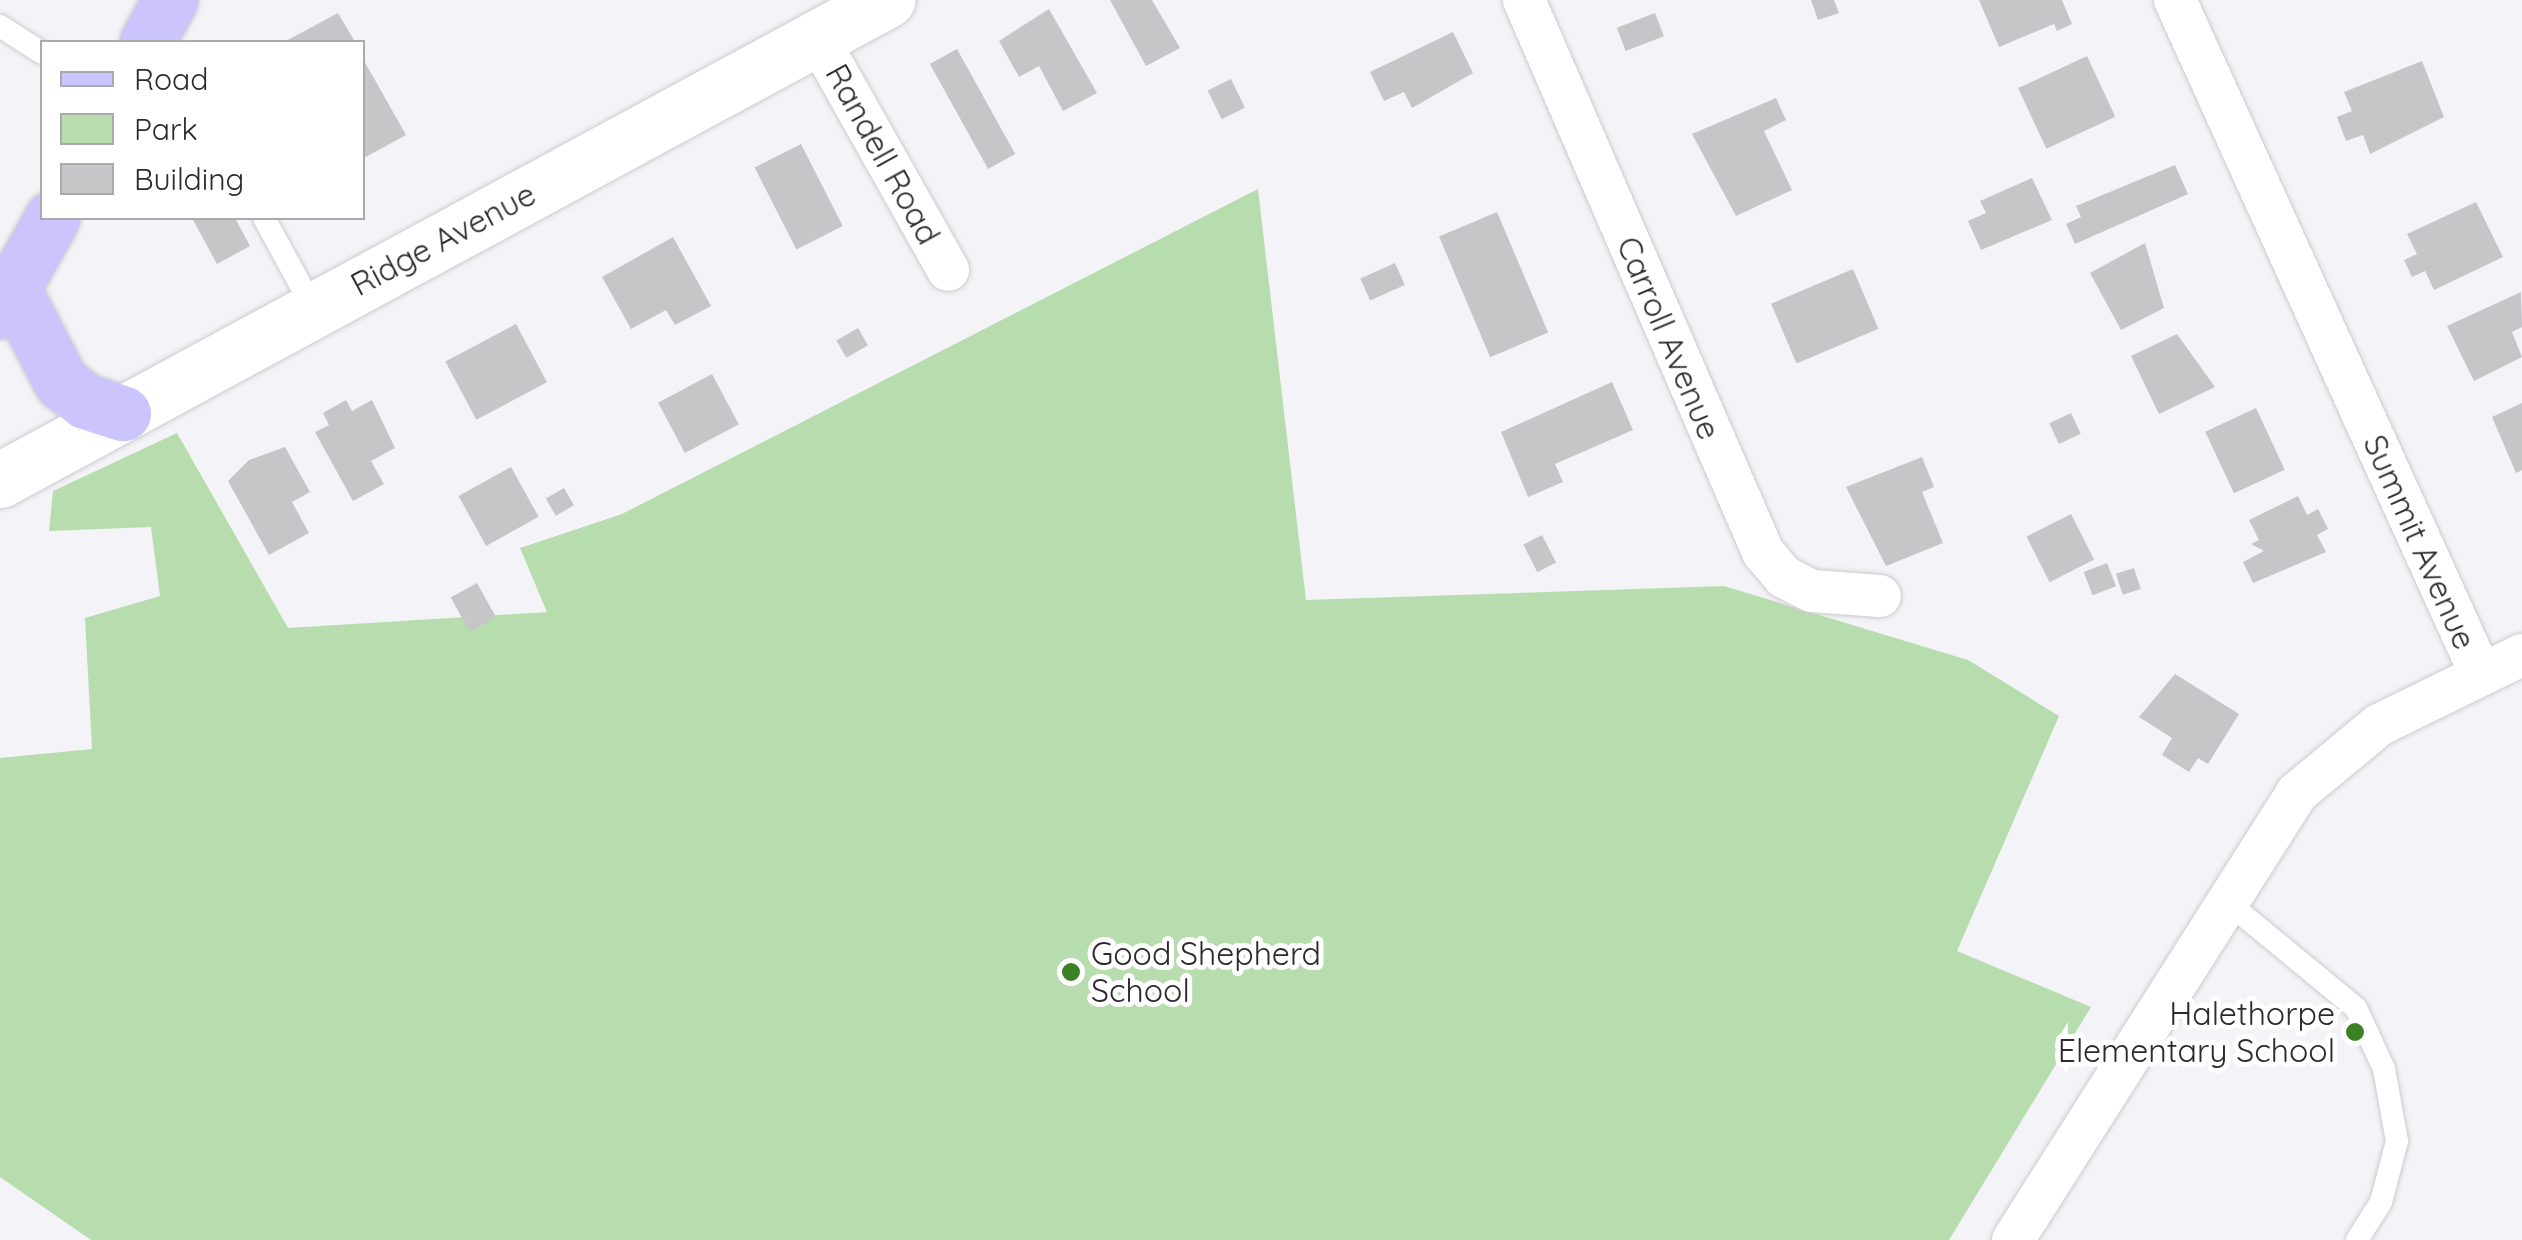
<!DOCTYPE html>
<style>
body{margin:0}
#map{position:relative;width:2522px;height:1240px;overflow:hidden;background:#f4f4f8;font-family:Quicksand,sans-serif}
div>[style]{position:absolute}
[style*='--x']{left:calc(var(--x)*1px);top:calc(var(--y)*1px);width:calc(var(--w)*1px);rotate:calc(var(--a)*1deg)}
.green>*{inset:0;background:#b7dcae}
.building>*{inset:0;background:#c6c6c9;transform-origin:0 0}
.roads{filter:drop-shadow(0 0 2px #cccccf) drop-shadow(0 0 2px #cccccf)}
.lane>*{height:22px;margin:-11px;padding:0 11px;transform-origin:11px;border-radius:11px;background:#fff}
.street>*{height:42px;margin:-21px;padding:0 21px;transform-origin:21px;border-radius:21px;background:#fff}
.secondary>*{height:55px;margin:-27.5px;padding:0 27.5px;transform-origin:27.5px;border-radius:27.5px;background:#fff}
.primary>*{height:55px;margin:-27.5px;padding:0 27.5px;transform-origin:27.5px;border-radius:27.5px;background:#ccc5fd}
.dots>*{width:28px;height:28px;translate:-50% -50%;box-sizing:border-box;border:5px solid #fff;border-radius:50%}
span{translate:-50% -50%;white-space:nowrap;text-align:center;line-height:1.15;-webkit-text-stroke:10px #fff;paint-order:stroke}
.street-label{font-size:32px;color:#2b2b2c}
.poi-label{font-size:32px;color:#2b2b2c}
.left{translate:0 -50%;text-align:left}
.right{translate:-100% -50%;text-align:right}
.legend{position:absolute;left:40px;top:40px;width:325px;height:180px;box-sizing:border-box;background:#fff;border:2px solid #aaaaab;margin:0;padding:12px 18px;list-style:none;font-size:30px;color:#2b2b2c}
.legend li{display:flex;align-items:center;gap:20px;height:50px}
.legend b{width:50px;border:2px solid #aaaaab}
</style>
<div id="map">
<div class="green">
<div style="clip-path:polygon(1258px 189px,1306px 600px,1724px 586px,1968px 660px,2059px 716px,1957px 951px,2091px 1007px,1949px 1240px,91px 1240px,0 1177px,0 758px,92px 749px,85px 618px,160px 596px,151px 527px,49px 531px,53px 491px,177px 433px,288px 628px,547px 612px,520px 548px,622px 514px)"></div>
</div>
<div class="building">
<div style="clip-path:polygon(1110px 0,1152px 0,1180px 48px,1146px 66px)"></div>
<div style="clip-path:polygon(1811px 0,1834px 0,1839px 13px,1818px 20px)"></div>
<div style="clip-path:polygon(1979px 0,2062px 0,2072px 24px,2057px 31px,2054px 24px,1999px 47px)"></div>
<div style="clip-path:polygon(1049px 9px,1097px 93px,1063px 111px,1039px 66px,1019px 77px,999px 41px)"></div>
<div style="clip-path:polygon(338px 13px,355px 42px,284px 42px)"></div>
<div style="left:1655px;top:13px;width:25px;height:41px;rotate:69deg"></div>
<div style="clip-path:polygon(1453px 32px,1473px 73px,1412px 108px,1404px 92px,1384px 101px,1370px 72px)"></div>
<div style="left:957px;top:49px;width:120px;height:31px;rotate:61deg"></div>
<div style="left:2087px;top:56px;width:67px;height:76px;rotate:65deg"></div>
<div style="clip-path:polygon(362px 57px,406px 135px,362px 159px)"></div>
<div style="clip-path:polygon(2422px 61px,2444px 117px,2370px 154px,2363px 135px,2346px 141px,2337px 117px,2352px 111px,2344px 92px)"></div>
<div style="left:1231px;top:79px;width:32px;height:26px;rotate:64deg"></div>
<div style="clip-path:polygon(1776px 98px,1786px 120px,1764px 131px,1792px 190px,1736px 216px,1692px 134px)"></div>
<div style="left:801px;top:144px;width:92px;height:52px;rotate:63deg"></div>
<div style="clip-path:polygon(2175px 165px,2188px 194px,2075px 244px,2066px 224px,2081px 217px,2076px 206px)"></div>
<div style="clip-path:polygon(2032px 178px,2052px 220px,1981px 250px,1968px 221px,1986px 213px,1980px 201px)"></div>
<div style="clip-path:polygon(2476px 202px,2503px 257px,2434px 290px,2425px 271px,2412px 277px,2404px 260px,2417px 254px,2407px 234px)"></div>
<div style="left:1497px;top:212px;width:131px;height:63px;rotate:67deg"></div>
<div style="clip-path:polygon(192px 218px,235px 218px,250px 246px,217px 264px)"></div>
<div style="clip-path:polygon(673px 237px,711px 306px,675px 325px,666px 310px,631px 329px,602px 277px)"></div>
<div style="clip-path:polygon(2145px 243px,2164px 308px,2121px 330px,2090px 273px)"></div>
<div style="left:1395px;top:263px;width:24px;height:38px;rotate:66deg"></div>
<div style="left:1853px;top:269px;width:65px;height:89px;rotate:67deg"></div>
<div style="clip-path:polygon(2521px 292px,2522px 327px,2512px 332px,2522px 357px,2474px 381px,2447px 326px)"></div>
<div style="left:516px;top:324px;width:66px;height:80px;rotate:62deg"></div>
<div style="left:858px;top:328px;width:20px;height:25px;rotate:60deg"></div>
<div style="clip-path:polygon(2177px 334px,2215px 387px,2159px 414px,2131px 356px)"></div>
<div style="left:712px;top:374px;width:57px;height:61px;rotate:62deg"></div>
<div style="clip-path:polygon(1612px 382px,1633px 430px,1555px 464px,1563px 482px,1528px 497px,1501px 432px)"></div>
<div style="clip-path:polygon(346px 400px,352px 411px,372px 400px,395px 448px,371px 461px,384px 484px,353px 501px,315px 432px,329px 425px,323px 413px)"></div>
<div style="clip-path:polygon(2522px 403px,2522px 470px,2516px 473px,2492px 417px)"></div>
<div style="left:2256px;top:408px;width:68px;height:56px;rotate:65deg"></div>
<div style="left:2071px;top:413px;width:23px;height:24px;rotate:65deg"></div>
<div style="clip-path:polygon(285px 447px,310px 492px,292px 502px,309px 533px,269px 555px,228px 481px,249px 460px)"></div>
<div style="clip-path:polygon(1922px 457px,1934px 487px,1922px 492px,1943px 543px,1886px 566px,1846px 487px)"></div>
<div style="left:511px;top:467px;width:57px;height:60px;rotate:61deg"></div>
<div style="left:564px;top:488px;width:20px;height:21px;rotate:60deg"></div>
<div style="clip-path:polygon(2298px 496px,2307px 515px,2318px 509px,2328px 529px,2317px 535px,2326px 552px,2253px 583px,2243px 562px,2264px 551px,2251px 544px,2259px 540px,2249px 520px)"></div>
<div style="left:2071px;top:514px;width:51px;height:50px;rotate:63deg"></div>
<div style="left:1542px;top:535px;width:31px;height:21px;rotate:63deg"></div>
<div style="left:2107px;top:563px;width:25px;height:25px;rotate:69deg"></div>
<div style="left:2134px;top:568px;width:22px;height:19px;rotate:72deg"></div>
<div style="left:477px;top:583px;width:39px;height:30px;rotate:61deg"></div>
<div style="clip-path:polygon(2175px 674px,2239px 714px,2208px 764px,2198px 758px,2189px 772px,2162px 755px,2172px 738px,2139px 717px)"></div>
</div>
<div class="roads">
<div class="lane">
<div style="--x:0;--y:26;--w:50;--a:32.7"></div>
<div style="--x:264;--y:218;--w:102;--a:61.4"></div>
<div style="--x:2226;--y:901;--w:168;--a:39.5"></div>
<div style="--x:2356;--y:1008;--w:67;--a:65.3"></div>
<div style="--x:2384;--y:1069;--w:73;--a:79.8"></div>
<div style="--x:2397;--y:1141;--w:63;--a:104.7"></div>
<div style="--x:2381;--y:1202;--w:45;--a:122.3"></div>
</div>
<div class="street">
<div style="--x:1524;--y:0;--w:602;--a:66.59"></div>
<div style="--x:1763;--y:552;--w:33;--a:50"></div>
<div style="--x:1784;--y:577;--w:31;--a:27"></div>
<div style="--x:1812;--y:591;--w:68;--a:4.2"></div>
<div style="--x:2175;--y:0;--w:741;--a:65.61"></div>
<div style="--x:818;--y:39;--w:265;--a:60.6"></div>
<div style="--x:2013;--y:1240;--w:530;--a:-57.57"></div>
<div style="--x:2297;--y:793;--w:107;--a:-39.7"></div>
<div style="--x:2379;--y:725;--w:159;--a:-26.1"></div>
</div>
<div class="secondary">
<div style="--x:0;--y:480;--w:1009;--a:-28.42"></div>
</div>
<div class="primary">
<div style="--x:147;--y:42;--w:48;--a:-61.3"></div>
<div style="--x:13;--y:289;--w:105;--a:62.7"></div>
<div style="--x:61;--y:382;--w:31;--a:38"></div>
<div style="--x:85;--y:401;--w:40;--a:18"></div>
<div style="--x:0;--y:311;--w:107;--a:-60.8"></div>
</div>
</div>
<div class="dots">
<div style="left:1071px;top:972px;background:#3a8126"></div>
<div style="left:2355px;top:1032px;background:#3a8126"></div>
</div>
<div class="street-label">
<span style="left:883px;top:154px;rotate:61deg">Randell Road</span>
<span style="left:443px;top:239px;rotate:-28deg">Ridge Avenue</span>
<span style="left:1669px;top:338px;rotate:67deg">Carroll Avenue</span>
<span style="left:2420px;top:542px;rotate:66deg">Summit Avenue</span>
</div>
<div class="poi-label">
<span class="left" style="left:1091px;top:972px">Good Shepherd<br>School</span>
<span class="right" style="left:2335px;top:1032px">Halethorpe<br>Elementary School</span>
</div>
<ul class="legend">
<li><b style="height:12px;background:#ccc5fd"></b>Road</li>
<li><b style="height:28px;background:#b7dcae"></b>Park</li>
<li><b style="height:28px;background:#c6c6c9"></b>Building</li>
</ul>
</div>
